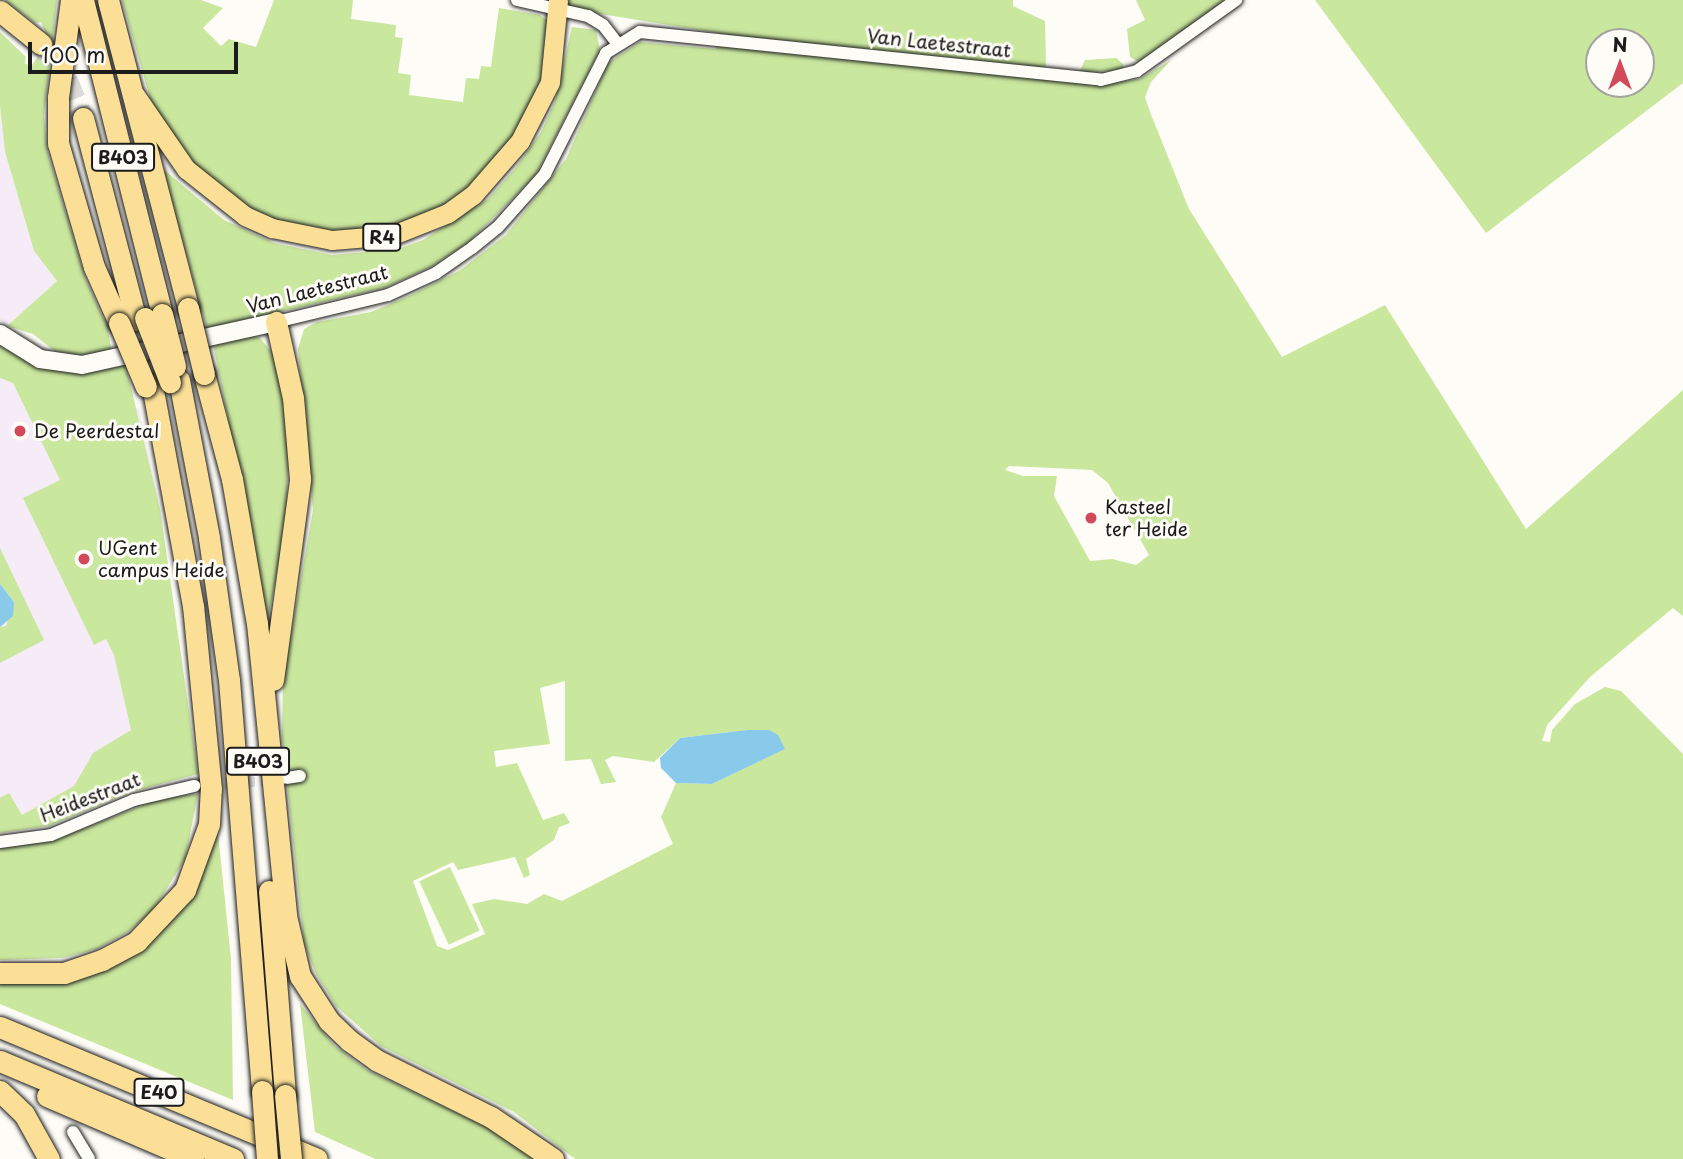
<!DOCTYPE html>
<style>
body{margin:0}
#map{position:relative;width:1683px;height:1159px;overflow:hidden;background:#fdfcf7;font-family:"Playpen Sans",sans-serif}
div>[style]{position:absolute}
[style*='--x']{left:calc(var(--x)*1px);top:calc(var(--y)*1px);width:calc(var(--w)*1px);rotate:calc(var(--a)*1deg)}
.built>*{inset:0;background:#f5ecf7}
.green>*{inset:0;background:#cae79e;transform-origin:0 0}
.water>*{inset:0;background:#89caea}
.minor-tunnel>*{height:12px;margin-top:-6px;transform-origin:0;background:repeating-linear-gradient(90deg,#dbdad6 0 12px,transparent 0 18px)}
.motorway-tunnel>*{height:21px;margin-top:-10.5px;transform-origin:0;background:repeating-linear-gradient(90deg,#dbdad6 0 21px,transparent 0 31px)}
.roads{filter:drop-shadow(0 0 2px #1c1c1c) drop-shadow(0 0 2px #1c1c1c)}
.minor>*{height:12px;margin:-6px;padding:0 6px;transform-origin:6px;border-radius:6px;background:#fdfcf7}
.secondary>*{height:18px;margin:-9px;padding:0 9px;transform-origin:9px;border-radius:9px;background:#fdfcf7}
.trunk>*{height:19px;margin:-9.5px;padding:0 9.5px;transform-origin:9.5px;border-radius:9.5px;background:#fbdf96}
.motorway>*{height:21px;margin:-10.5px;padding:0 10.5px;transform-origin:10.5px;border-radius:10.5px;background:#fbdf96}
.bridges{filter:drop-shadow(0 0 2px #1c1c1c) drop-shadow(0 0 2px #1c1c1c)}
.motorway-bridge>*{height:21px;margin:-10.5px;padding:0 10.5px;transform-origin:10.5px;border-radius:10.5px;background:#fbdf96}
.dots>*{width:19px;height:19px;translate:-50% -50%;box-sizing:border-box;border:4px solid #fdfcf7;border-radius:50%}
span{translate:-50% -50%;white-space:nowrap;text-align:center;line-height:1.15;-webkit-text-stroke:6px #fdfcf7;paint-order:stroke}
.shield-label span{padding:2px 5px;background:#fdfcf7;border:2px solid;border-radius:5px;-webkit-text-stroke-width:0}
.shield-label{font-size:18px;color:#1c1c1c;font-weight:700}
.street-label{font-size:19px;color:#1c1c1c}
.poi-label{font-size:19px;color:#1c1c1c}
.left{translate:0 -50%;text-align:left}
.north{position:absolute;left:1585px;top:28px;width:70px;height:70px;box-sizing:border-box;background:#fdfcf7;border:2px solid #a3a29f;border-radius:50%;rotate:0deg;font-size:19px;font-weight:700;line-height:28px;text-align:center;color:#1c1c1c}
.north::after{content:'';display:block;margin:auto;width:24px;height:32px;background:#d1495b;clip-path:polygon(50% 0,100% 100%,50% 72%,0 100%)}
.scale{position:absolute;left:28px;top:42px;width:210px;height:32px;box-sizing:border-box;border:4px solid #1c1c1c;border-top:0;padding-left:9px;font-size:21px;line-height:24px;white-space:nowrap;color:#1c1c1c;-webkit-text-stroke:5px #fdfcf7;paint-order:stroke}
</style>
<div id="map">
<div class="built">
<div style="clip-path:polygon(0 106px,5px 152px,34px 251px,57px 281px,7px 326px,0 320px)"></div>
<div style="clip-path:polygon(0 346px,139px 409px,160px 509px,198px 774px,131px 792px,49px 826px,0 833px)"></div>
</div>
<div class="green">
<div style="clip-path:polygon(5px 0,57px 0,44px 115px,48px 154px,86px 280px,107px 326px,112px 353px,61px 356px,33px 334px,7px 326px,57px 281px,34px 251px,5px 152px,0 106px,0 32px,26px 57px,25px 64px,32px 65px,44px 48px,46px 33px,41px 22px,35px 23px)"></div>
<div style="clip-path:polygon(122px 0,201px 0,223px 8px,203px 28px,221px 46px,229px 39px,256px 47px,274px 0,353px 0,351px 19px,396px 25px,395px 37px,403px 38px,398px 73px,411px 75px,409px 95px,463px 102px,466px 78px,479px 79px,481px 66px,491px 67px,499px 8px,540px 15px,549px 22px,545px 71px,524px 122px,491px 168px,446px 206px,390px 228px,332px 234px,259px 217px,200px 176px,152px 105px)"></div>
<div style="clip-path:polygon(evenodd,568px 0,1013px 0,1013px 6px,1045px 21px,1046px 68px,1080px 71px,1085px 60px,1116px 58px,1123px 64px,1123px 70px,1092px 72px,1091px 86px,1140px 79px,1171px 60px,1151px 82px,1145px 97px,1150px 112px,1189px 209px,1282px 357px,1385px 305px,1526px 529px,1683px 390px,1683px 616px,1673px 608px,1590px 677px,1547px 725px,1542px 741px,1550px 742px,1552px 730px,1575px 704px,1605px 687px,1621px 691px,1683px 754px,1683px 1159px,575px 1159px,514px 1112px,381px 1046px,336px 1006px,316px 974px,304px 943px,282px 736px,283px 680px,313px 510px,298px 349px,304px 329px,317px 322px,371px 312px,409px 296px,459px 271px,506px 235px,566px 159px,608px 63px,640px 42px,716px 49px,718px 33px,570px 9px,568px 0,1009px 466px,1092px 470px,1108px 483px,1149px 555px,1136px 565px,1112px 559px,1090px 561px,1054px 496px,1057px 476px,1023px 476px,1005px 470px,1009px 466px,568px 0,565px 681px,565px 761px,591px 759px,601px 784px,616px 782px,605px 760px,613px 756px,654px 762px,680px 738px,747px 730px,784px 749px,712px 784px,676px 783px,661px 817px,673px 844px,562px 901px,544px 894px,527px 904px,494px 899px,472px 904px,485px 934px,448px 950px,437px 946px,413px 881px,453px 862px,458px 870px,515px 857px,524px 878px,530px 875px,526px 859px,554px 840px,559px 827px,570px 823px,564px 813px,543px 820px,517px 763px,496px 767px,494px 751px,550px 744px,540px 688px,565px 681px)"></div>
<div style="clip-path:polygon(1136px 0,1226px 0,1152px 58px,1139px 62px,1130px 57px,1127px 29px,1145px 20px)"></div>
<div style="clip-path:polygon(evenodd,1315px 0,1683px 0,1683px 83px,1486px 233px,1315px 0,1599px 42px,1641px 42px,1641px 84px,1599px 84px,1599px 42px)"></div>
<div style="clip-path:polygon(572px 27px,596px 30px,600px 50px,536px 175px,468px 243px,433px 266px,384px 288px,207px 329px,163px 169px,224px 220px,274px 243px,332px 255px,398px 249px,423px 240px,488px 199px,517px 166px,541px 132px,555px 101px)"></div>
<div style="clip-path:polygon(249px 336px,259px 337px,275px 356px,289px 422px,286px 528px,268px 618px,213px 344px)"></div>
<div style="clip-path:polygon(0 346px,38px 366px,125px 362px,160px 509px,198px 774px,131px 792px,49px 826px,0 833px,0 798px,9px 793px,22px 815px,74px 786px,93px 753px,131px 730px,114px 655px,106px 639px,94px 645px,23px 498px,60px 480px,13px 383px,0 378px)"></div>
<div style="clip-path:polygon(0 548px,44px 640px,0 663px,0 627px,6px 626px,14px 602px,0 584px)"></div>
<div style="clip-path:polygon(198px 794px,185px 859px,153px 911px,129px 931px,97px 949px,63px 958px,0 960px,0 848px,52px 841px,163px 797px)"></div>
<div style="clip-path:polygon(218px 833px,231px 959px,233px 1100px,0 1004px,0 980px,146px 945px,189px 899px)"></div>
<div style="left:450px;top:867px;width:70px;height:34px;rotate:65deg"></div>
<div style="clip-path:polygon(300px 1004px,335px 1046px,367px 1070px,497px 1132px,537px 1159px,375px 1159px,315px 1132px)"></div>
</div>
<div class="water">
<div style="clip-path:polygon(0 584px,14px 602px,13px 616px,0 627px)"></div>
<div style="clip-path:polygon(747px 730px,769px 730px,778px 735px,785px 749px,712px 784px,676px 783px,661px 768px,660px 758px,680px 738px)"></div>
</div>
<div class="minor-tunnel">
<div style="--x:207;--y:785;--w:69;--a:-5"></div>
</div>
<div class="motorway-tunnel">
<div style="--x:41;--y:44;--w:44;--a:53.4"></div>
<div style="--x:67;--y:79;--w:42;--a:67.7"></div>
</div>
<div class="roads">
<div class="minor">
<div style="--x:517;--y:0;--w:73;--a:12.7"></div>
<div style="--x:588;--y:16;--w:17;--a:31"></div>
<div style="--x:603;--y:25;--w:23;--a:52"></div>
<div style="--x:276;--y:322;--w:115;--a:-13.6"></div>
<div style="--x:388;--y:295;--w:53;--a:-24.6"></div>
<div style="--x:436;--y:273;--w:44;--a:-34.8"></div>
<div style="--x:472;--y:248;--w:33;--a:-39"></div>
<div style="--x:498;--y:227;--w:71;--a:-48.4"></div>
<div style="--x:545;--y:174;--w:136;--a:-63.2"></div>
<div style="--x:606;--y:53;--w:40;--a:-32"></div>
<div style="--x:640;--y:32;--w:463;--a:5.9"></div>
<div style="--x:1101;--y:80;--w:37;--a:-14"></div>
<div style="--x:1137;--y:71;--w:122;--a:-35.6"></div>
<div style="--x:287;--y:778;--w:13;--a:-9"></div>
<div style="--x:0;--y:842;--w:51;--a:-7.8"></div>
<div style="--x:51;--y:835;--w:90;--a:-22.9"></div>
<div style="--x:134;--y:800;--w:62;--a:-13.1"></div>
<div style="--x:73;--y:1132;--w:31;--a:59"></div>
</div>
<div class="secondary">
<div style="--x:0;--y:334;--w:47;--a:32"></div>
<div style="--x:40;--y:359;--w:42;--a:8.1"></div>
<div style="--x:82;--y:365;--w:199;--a:-12.5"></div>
</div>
<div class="trunk">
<div style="--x:135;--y:95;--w:90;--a:55.4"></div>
<div style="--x:186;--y:169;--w:75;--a:38.5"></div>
<div style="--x:245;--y:216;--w:30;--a:24"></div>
<div style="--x:272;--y:228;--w:61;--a:11.3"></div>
<div style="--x:332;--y:240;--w:61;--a:-4.7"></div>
<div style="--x:393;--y:235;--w:59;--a:-21.8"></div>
<div style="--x:448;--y:213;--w:31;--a:-36"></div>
<div style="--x:473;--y:195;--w:72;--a:-49"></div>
<div style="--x:520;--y:141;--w:66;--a:-63"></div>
<div style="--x:550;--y:82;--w:82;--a:-84.4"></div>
</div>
<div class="motorway">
<div style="--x:71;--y:0;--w:98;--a:97.6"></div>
<div style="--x:58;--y:97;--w:46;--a:90"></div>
<div style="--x:58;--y:143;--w:129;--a:73.8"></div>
<div style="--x:94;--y:267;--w:61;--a:65.9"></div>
<div style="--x:83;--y:0;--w:324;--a:75.9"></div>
<div style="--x:108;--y:0;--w:318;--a:75.4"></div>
<div style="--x:0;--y:11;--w:53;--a:38.8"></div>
<div style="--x:83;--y:118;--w:209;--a:75.3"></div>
<div style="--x:204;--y:374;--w:109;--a:75.1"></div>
<div style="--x:232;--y:479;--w:146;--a:80.2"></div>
<div style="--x:257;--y:623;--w:294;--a:84.3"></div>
<div style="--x:286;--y:916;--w:62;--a:76.9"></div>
<div style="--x:300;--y:976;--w:54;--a:57.2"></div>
<div style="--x:329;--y:1021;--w:29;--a:44"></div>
<div style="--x:350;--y:1041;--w:32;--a:36"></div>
<div style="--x:376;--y:1060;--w:128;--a:26.4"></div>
<div style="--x:491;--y:1117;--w:75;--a:34.1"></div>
<div style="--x:179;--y:380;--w:161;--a:79.2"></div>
<div style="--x:209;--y:538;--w:143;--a:82"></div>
<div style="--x:229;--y:680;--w:412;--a:85.4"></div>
<div style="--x:273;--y:680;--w:203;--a:-82.3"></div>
<div style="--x:300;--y:479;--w:81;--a:-94.9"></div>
<div style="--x:293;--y:398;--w:78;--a:-102.6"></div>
<div style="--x:269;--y:891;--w:205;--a:85.5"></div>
<div style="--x:0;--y:973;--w:64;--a:0"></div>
<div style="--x:64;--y:973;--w:40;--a:-18.9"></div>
<div style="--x:102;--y:960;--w:40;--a:-28"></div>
<div style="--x:137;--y:941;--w:70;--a:-46.7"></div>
<div style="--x:185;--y:890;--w:70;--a:-70"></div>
<div style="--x:209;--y:824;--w:35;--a:-87"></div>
<div style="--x:211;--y:789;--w:184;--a:-95.6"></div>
<div style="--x:193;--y:606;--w:225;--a:-100.5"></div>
<div style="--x:0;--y:1027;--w:343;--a:22.6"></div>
<div style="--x:0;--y:1061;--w:253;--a:22.8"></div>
<div style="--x:0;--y:1091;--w:33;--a:44"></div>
<div style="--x:24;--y:1114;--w:51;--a:60.9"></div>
<div style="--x:47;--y:1096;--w:159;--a:23.3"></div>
</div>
</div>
<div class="bridges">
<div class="motorway-bridge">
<div style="--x:188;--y:308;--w:68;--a:76.4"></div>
<div style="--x:162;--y:314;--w:54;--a:76"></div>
<div style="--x:145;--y:318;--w:69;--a:68.7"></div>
<div style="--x:119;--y:323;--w:69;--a:67.1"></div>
<div style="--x:262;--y:1091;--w:68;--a:85.8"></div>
<div style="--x:285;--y:1095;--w:64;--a:84.6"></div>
</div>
</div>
<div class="dots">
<div style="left:20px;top:431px;background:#d1495b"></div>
<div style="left:1091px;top:518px;background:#d1495b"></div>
<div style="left:84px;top:559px;background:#d1495b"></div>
</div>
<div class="shield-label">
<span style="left:123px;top:157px">B403</span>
<span style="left:382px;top:237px">R4</span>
<span style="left:258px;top:761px">B403</span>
<span style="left:159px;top:1092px">E40</span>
</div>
<div class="street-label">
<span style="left:939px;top:43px;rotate:6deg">Van Laetestraat</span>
<span style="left:317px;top:289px;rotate:-14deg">Van Laetestraat</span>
<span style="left:90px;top:797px;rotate:-21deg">Heidestraat</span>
</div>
<div class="poi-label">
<span class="left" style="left:34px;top:431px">De Peerdestal</span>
<span class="left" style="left:1105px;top:518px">Kasteel<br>ter Heide</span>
<span class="left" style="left:98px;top:559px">UGent<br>campus Heide</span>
</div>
<div class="north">N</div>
<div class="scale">100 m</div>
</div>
